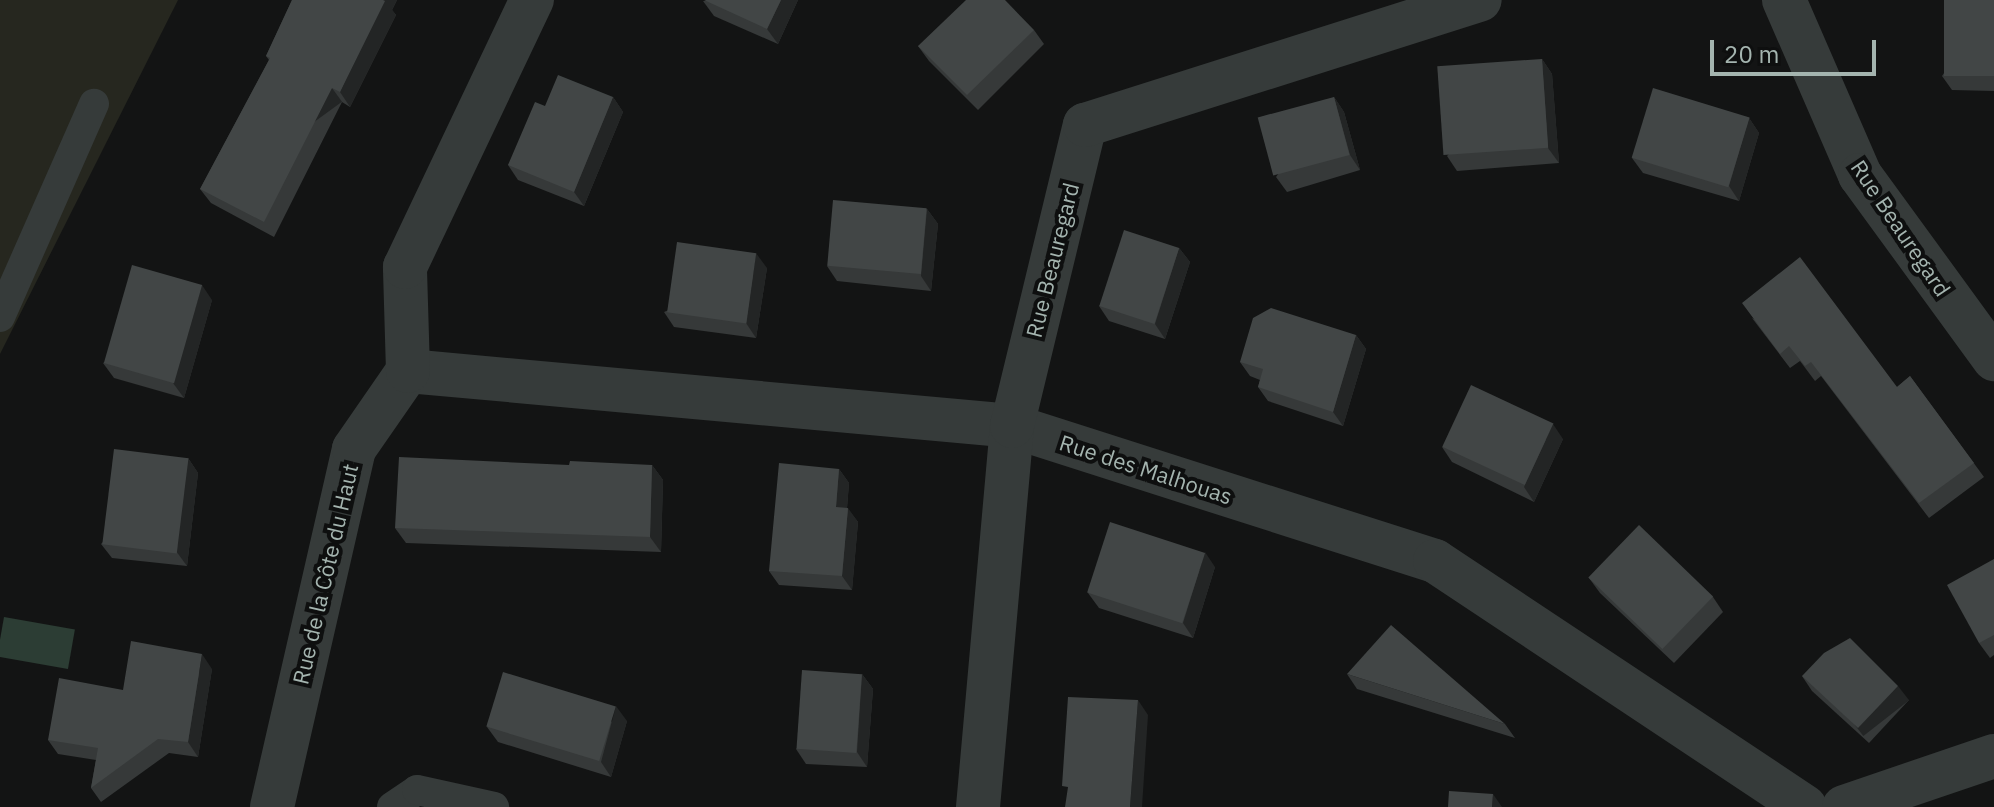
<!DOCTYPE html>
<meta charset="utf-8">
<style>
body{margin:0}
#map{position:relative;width:1994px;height:807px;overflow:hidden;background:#131414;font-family:"IBM Plex Sans",sans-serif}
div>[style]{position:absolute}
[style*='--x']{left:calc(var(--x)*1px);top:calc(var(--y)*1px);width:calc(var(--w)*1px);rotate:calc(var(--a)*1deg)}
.green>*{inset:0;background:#26271f}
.water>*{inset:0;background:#2c3d34;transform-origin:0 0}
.lane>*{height:30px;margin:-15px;padding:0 15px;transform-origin:15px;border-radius:15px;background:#363b3a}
.street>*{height:44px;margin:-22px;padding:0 22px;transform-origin:22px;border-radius:22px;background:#363b3a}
.wall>*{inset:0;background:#363939}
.shaded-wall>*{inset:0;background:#232525;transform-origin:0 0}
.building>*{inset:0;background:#424646;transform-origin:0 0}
span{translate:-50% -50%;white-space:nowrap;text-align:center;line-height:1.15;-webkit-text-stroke:8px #0e0f0f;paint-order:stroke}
.street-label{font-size:22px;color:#a4b4af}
.scale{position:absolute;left:1710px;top:40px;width:166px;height:36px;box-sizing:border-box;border:4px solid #a4b4af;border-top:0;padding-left:10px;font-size:24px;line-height:28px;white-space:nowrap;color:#a4b4af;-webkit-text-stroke:6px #0e0f0f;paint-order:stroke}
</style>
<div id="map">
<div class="green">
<div style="clip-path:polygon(0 0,178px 0,0 354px)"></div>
</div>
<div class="water">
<div style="left:4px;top:617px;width:72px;height:40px;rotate:10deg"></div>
</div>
<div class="lane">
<div style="--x:0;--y:317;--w:233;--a:-66.2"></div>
<div style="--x:392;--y:807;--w:30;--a:-34"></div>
<div style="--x:417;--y:790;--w:79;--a:12.4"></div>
</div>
<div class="street">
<div style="--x:1784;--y:0;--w:191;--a:66.5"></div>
<div style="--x:1860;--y:175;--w:228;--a:53.9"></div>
<div style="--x:408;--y:371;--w:606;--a:5.2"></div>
<div style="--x:1012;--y:426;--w:444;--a:17.7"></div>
<div style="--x:1435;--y:561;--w:444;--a:33.6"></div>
<div style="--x:272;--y:807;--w:367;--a:-77.1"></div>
<div style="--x:354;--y:449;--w:95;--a:-55.3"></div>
<div style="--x:408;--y:371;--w:104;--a:-91.7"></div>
<div style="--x:405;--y:267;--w:296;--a:-64.6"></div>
<div style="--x:978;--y:807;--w:383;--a:-84.9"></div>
<div style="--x:1012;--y:426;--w:310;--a:-76.4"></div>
<div style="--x:1085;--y:125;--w:414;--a:-17.6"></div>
<div style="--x:1844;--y:807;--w:158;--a:-18.8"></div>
</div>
<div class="wall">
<div style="clip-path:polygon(292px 0,397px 0,392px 10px,396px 15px,350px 107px,342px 102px,274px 237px,211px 203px,200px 189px,269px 60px,266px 56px)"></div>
<div style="clip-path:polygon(798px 0,778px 44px,714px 16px,703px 1px)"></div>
<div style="clip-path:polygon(1994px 0,1994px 91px,1952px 90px,1942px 76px)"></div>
<div style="clip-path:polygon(1034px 30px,1044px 44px,978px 110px,929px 61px,918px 46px)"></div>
<div style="clip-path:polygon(1542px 59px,1552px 74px,1559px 163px,1457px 171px,1447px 156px)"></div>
<div style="clip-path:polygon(613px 97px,623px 112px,584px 206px,518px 180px,508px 165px)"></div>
<div style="clip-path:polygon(1334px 97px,1344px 112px,1360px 170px,1287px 192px,1276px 177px)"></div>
<div style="clip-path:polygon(1749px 118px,1759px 133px,1739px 201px,1643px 173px,1632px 158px)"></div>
<div style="clip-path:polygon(927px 209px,938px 224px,931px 291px,837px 281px,827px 266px)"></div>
<div style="clip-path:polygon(1179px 248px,1190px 262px,1165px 339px,1109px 321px,1099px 306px)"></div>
<div style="clip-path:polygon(767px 268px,756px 338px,674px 327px,664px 312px)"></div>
<div style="clip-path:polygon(212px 300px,184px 398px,114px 378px,103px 363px)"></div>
<div style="clip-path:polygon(1752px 318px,1897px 387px,1910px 376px,1984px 477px,1929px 518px,1821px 376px,1815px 381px,1800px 361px,1790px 368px)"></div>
<div style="clip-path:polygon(1356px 335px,1366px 349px,1343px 426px,1268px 401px,1258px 387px,1260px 380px,1250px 376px,1240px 362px)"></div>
<div style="clip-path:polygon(1563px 439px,1534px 502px,1452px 462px,1442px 447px)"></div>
<div style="clip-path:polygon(188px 458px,198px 473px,187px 566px,112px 558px,101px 544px)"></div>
<div style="clip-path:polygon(569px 465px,652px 465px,663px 480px,661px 552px,406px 543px,395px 528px)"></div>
<div style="clip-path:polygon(839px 469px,849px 483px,847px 508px,858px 522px,852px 590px,779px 585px,769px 571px)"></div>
<div style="clip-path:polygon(1994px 559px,1994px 655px,1990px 658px,1979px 643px)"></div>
<div style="clip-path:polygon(1215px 567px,1193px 638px,1099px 608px,1088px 593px)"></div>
<div style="clip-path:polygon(1589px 578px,1713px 597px,1723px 612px,1674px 663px,1600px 593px)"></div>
<div style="clip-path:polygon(212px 669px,198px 757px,169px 753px,101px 802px,91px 788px,96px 760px,58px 754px,48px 740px,123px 690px)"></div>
<div style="clip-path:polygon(862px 674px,873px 689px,867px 767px,806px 764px,796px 749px)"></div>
<div style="clip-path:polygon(1347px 674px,1505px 724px,1515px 738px,1357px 689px)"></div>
<div style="clip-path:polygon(1802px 676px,1909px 700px,1869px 743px,1812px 691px)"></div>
<div style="clip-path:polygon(627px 721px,611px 777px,498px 742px,487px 727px)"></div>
</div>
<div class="shaded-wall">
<div style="clip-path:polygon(382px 0,397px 0,392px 10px,396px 15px,350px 107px,340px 92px)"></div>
<div style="clip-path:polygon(781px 0,798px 0,778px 44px,767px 29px)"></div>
<div style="clip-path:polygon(1542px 59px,1552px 74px,1559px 163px,1548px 148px)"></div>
<div style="left:332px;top:88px;width:17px;height:150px;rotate:54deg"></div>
<div style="clip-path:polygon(613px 97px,623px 112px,584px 206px,574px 192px)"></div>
<div style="clip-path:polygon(1334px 97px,1344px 112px,1360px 170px,1350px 155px)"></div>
<div style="clip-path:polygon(1749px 118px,1759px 133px,1739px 201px,1729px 186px)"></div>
<div style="clip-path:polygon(927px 209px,938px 224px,931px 291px,921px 276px)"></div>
<div style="clip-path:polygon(1179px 248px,1190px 262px,1165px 339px,1155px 324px)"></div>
<div style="clip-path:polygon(756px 253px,767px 268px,756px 338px,746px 323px)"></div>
<div style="clip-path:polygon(202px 285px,212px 300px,184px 398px,173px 383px)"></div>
<div style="clip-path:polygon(1356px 335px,1366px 349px,1343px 426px,1333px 412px)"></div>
<div style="clip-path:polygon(1553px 424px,1563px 439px,1534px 502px,1524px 487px)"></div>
<div style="clip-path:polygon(188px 458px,198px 473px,187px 566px,176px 551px)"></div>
<div style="clip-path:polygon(652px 465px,663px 480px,661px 552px,650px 537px)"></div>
<div style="clip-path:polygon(839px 469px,849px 483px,846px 521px,836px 507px)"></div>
<div style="clip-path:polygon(848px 508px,858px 522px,852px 590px,842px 576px)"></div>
<div style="clip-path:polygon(1205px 552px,1215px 567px,1193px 638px,1183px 623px)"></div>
<div style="clip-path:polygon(202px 654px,212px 669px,198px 757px,188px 742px)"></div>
<div style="clip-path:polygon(862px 674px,873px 689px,867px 767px,857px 752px)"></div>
<div style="left:1898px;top:686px;width:18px;height:58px;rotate:52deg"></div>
<div style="clip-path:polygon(1138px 700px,1148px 715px,1142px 807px,1130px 807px)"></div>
<div style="clip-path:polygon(616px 706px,627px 721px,611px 777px,601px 762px)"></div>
<div style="clip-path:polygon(1493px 794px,1502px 807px,1492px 807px)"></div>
</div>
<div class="building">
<div style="clip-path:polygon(292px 0,383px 0,385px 1px,340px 92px,332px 88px,264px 222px,200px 189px,270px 58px,266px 56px)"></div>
<div style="clip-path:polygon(704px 0,781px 0,767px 29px)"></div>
<div style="clip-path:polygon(966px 0,1005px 0,1034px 30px,967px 95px,918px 46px)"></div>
<div style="left:1944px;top:0;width:50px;height:76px"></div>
<div style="left:1542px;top:59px;width:89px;height:105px;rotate:86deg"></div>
<div style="clip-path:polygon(558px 75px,613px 97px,574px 192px,508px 165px,535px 102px,545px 106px)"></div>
<div style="left:1653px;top:88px;width:101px;height:73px;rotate:17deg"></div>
<div style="left:1334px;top:97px;width:60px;height:79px;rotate:75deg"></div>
<div style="left:833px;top:200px;width:94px;height:66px;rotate:5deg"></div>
<div style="left:1124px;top:230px;width:58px;height:80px;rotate:18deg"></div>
<div style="left:677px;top:242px;width:80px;height:71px;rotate:8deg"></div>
<div style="clip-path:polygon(1800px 257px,1897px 387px,1910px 376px,1974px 463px,1919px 503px,1811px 362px,1805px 366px,1789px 346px,1780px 354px,1742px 303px)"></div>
<div style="left:132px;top:265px;width:73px;height:102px;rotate:16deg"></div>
<div style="clip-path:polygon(1271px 308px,1356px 335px,1333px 412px,1258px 387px,1263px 369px,1240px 362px,1253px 318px)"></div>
<div style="left:1471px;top:385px;width:91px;height:68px;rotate:25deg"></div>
<div style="left:114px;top:449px;width:75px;height:96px;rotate:7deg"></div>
<div style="clip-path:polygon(399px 457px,569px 465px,570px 461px,652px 465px,650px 537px,395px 528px)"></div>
<div style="clip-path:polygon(779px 463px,839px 469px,836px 507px,848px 508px,842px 576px,769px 571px)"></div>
<div style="left:1110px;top:522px;width:100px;height:74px;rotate:18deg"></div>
<div style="left:1639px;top:525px;width:103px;height:73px;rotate:44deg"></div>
<div style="clip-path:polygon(1994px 559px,1994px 635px,1979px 643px,1947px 585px)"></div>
<div style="clip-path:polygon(1391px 625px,1505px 724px,1347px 674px)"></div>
<div style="clip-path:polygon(1850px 638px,1898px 686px,1858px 728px,1802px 676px,1824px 653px)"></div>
<div style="clip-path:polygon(131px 641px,202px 654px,188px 742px,158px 739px,91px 788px,98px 748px,48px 740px,59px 678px,123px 690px)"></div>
<div style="left:802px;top:670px;width:60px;height:79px;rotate:4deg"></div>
<div style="left:503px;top:672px;width:118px;height:57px;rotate:17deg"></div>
<div style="clip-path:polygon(1068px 697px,1138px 700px,1130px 807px,1065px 807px,1068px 787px,1062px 786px)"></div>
<div style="clip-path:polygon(1449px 791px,1493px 794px,1492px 807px,1448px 807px)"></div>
</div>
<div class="street-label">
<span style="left:1901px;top:228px;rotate:56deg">Rue Beauregard</span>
<span style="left:1052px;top:260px;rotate:-76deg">Rue Beauregard</span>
<span style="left:1146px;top:469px;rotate:18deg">Rue des Malhouas</span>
<span style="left:325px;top:574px;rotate:-77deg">Rue de la Côte du Haut</span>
</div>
<div class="scale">20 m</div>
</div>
